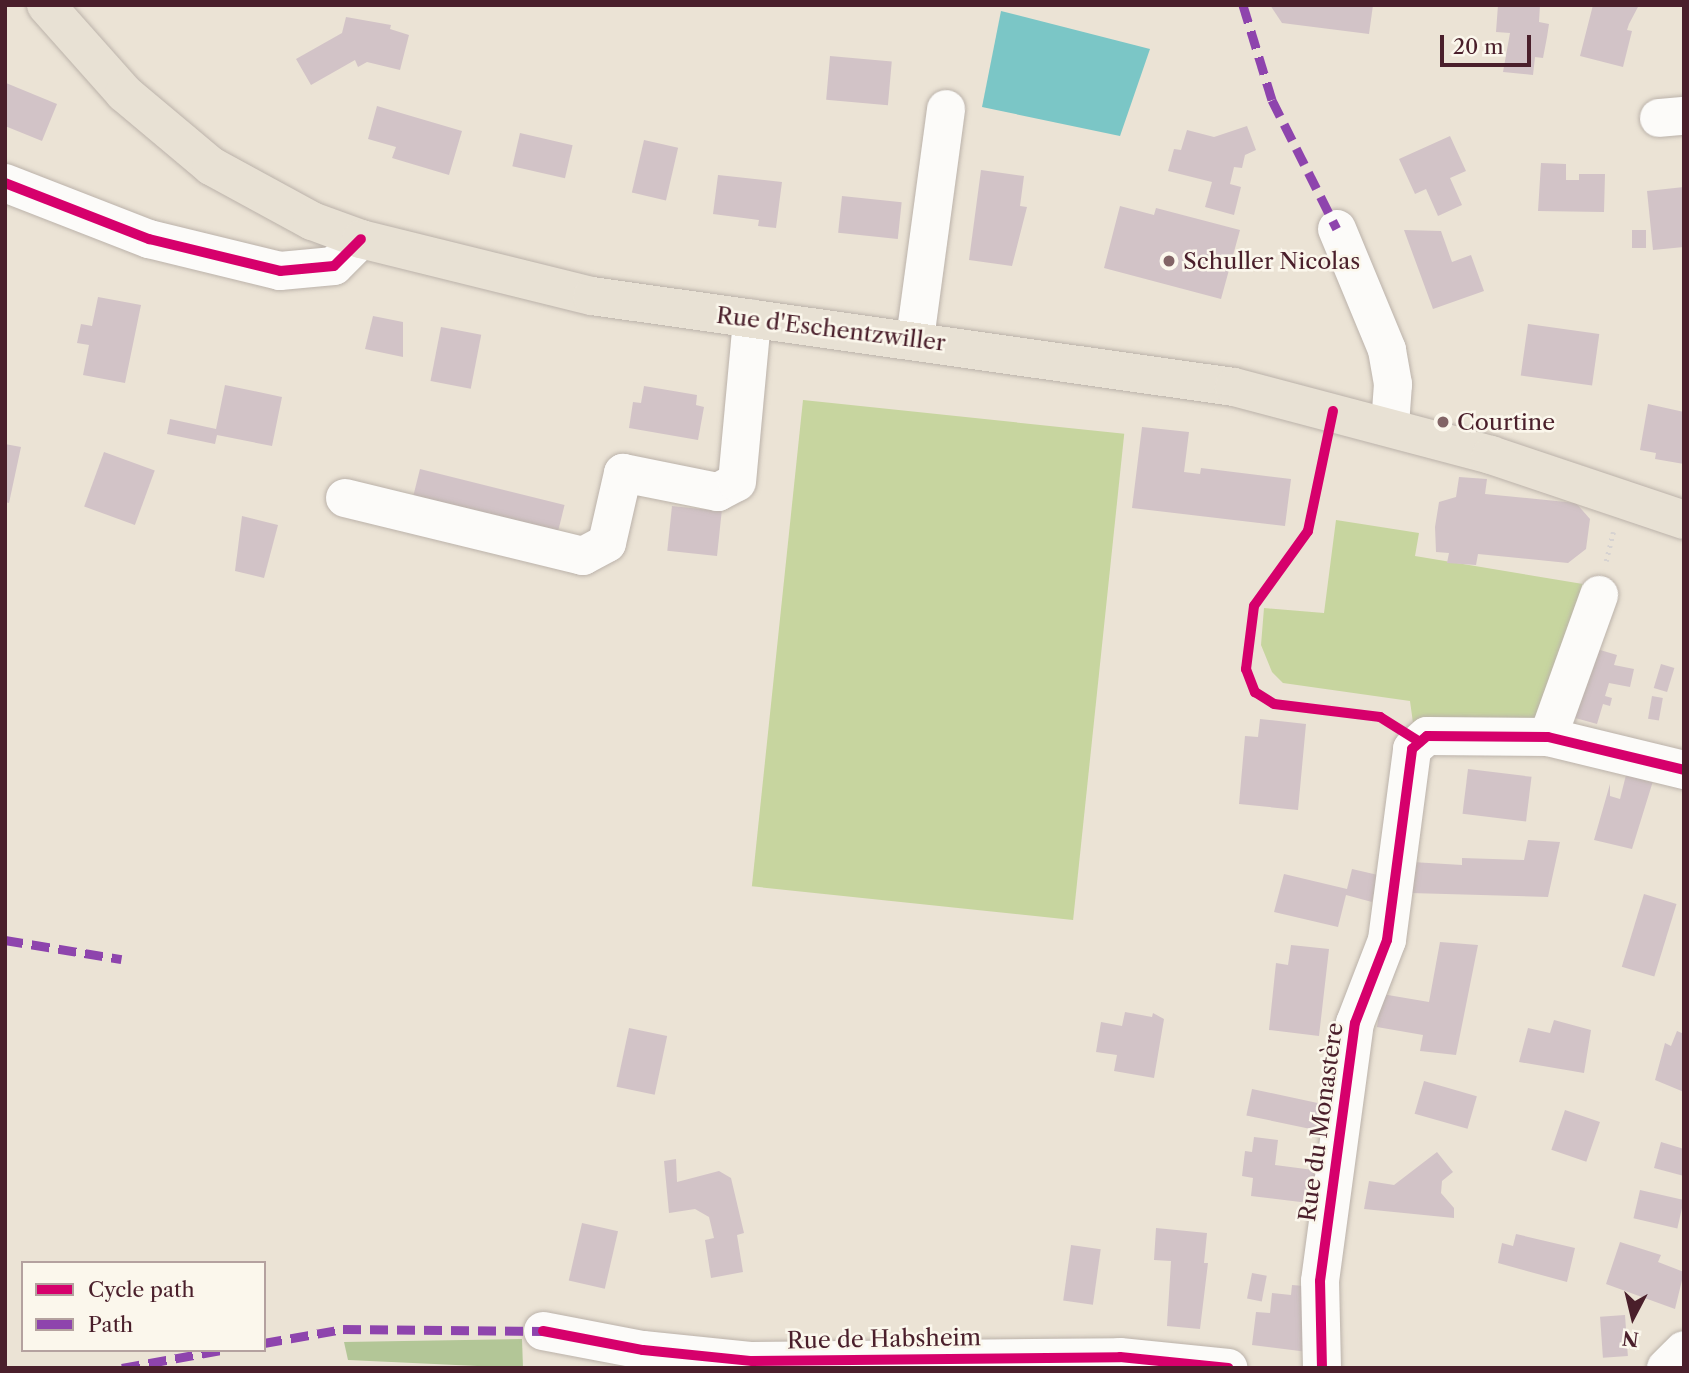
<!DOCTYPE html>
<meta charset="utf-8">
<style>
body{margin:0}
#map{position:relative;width:1689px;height:1373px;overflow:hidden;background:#ebe3d5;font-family:"Libre Caslon Text",serif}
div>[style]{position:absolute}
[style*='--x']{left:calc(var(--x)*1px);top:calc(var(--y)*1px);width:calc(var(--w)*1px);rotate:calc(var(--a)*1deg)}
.green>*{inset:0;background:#c7d59f;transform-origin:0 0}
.forest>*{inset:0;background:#b3c697}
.water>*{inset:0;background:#7bc6c6}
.building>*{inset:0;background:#d2c3c7;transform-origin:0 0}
.path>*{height:4.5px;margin-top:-2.25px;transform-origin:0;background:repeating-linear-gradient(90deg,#d7d3d1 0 2px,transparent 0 7px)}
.roads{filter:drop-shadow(0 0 2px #bbb2aa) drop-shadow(0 0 2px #bbb2aa)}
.minor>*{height:38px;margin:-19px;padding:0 19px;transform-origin:19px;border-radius:19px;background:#fcfbf9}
.major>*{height:38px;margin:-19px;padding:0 19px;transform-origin:19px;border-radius:19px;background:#e8e1d4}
.quiet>*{height:9px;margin-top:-4.5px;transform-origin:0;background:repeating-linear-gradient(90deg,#8e44ad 0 18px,transparent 0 27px)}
.cycleway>*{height:10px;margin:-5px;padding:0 5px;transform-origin:5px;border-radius:5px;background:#d6006c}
.dots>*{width:19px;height:19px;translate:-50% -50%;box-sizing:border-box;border:4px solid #fbf7ec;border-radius:50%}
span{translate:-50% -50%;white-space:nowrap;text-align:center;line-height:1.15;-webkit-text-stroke:5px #fbf7ec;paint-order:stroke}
.poi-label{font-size:23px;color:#4a1f2b}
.left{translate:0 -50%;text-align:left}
.street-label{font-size:23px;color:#4a1f2b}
.frame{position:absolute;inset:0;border:7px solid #4a1f2b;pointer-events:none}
.legend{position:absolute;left:21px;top:1261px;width:245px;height:91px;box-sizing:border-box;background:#fbf7ec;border:2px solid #b4a19f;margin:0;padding:9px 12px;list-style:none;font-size:21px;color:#4a1f2b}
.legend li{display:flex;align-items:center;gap:14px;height:35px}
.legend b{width:35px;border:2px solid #b4a19f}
.north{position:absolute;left:1598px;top:1282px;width:70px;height:70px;-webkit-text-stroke:5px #fbf7ec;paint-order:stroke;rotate:187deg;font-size:19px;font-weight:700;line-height:28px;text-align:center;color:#4a1f2b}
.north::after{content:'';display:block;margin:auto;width:24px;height:32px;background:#4a1f2b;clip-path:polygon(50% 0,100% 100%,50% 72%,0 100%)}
.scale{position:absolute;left:1440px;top:35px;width:91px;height:32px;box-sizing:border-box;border:4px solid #4a1f2b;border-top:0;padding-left:9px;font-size:21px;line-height:24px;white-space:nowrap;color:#4a1f2b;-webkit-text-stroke:5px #fbf7ec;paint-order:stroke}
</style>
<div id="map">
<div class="green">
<div style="left:803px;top:400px;width:323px;height:489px;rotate:6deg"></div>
<div style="clip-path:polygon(1336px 520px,1419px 533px,1415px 556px,1595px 586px,1547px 721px,1413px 723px,1410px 701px,1283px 683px,1272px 672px,1261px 645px,1264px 608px,1324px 613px)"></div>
</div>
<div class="forest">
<div style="clip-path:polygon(522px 1339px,523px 1368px,348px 1360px,344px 1342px)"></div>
</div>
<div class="water">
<div style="clip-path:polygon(1001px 11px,1150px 49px,1120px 136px,982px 107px)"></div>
</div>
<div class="building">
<div style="clip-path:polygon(1270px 5px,1373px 5px,1369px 34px,1282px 23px)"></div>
<div style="clip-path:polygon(1498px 5px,1540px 5px,1539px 22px,1549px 24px,1547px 37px,1543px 58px,1535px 57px,1533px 75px,1503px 72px,1510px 33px,1496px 32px)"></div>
<div style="clip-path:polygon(1593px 5px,1639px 5px,1629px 24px,1627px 30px,1632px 31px,1623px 67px,1580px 56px)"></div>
<div style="clip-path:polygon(346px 17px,391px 25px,390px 29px,409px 35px,400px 70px,367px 62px,358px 67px,355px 60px,311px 85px,296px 59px,342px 33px)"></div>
<div style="left:830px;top:56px;width:62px;height:44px;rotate:5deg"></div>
<div style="clip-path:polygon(6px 83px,57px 104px,42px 141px,5px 126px)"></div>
<div style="clip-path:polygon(377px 106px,462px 131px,449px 175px,392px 158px,396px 147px,368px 139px)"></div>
<div style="clip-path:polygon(1247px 126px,1256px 150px,1245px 155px,1242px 168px,1234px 167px,1230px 184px,1241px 187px,1234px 215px,1205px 207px,1212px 182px,1168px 171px,1174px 149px,1181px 150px,1187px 130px,1214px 137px)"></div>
<div style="left:520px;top:133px;width:54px;height:34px;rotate:13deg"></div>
<div style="clip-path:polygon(1450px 136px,1466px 171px,1450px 178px,1462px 205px,1438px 216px,1426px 189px,1415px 194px,1399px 159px)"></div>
<div style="left:644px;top:140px;width:35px;height:54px;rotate:13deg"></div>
<div style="clip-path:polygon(1541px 163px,1566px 164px,1566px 180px,1579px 180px,1579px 174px,1605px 174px,1604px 212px,1538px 211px)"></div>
<div style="clip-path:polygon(981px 170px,1024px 176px,1020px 206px,1027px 207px,1012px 266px,969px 260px)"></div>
<div style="clip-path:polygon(718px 175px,782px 182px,776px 228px,758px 226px,759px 220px,713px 214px)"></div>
<div style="clip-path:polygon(1684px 187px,1684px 247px,1653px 250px,1647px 191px)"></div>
<div style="left:842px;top:196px;width:60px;height:37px;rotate:6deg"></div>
<div style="clip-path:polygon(1120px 206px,1154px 215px,1156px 208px,1240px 230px,1221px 299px,1104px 268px)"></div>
<div style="clip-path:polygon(1404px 230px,1441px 231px,1452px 262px,1471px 255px,1484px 291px,1433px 309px)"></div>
<div style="left:1632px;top:230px;width:14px;height:18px"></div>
<div style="clip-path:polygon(98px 297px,141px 305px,125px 383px,83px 375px,89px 345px,77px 343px,81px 324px,92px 326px)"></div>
<div style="clip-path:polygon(373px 316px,403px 322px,403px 357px,365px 349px)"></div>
<div style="left:1528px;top:324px;width:72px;height:52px;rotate:8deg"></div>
<div style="left:441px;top:327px;width:41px;height:55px;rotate:11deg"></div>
<div style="clip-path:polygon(225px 385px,282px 397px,272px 446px,217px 435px,215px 444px,167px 434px,170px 419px,216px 429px)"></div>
<div style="clip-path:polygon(644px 386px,697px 395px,696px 405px,704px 407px,698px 440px,629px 428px,633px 402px,641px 403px)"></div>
<div style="clip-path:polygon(1648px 404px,1684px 412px,1684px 464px,1655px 459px,1656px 453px,1640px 450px)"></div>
<div style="clip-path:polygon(1142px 427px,1189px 432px,1184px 472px,1200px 474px,1201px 468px,1291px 479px,1285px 526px,1132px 508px)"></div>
<div style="clip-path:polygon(5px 444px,21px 447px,9px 503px,5px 502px)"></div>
<div style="left:104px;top:452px;width:54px;height:58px;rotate:20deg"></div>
<div style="left:420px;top:469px;width:149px;height:29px;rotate:14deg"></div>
<div style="clip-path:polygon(1459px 477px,1487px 479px,1485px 494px,1576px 503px,1590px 519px,1586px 549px,1568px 563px,1478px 554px,1476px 565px,1447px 563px,1449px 553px,1436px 552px,1435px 527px,1439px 502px,1456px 497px)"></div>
<div style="left:672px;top:506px;width:50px;height:45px;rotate:6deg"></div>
<div style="clip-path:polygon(242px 516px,278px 525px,264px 578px,235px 571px)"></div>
<div style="clip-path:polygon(1590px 647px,1617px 655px,1614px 665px,1634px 669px,1630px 687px,1609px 683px,1605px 696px,1612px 698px,1610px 706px,1603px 704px,1597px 724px,1568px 716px)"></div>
<div style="left:1661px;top:664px;width:14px;height:25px;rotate:17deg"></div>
<div style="left:1652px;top:696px;width:11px;height:23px;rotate:10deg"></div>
<div style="clip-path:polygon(1260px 719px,1306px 724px,1298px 810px,1239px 804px,1245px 736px,1258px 737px)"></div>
<div style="left:1468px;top:769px;width:64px;height:45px;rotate:7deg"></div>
<div style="clip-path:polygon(1626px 775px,1653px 781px,1632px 849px,1594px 840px,1610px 784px,1610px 796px,1620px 799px)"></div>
<div style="clip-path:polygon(1528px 840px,1560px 842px,1548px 897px,1410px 893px,1412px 862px,1462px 865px,1462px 858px,1524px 860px)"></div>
<div style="clip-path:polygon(1352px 869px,1378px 875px,1372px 902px,1346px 895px,1338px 927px,1274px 912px,1284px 874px,1347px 889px)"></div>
<div style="left:1644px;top:894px;width:34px;height:76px;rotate:17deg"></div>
<div style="clip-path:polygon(1440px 942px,1478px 945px,1456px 1055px,1420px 1051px,1423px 1035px,1377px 1027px,1382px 994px,1429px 1002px)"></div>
<div style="clip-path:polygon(1291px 945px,1329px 949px,1319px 1036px,1269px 1030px,1276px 963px,1288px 965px)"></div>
<div style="clip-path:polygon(1125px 1012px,1152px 1017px,1153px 1013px,1164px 1019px,1154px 1078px,1114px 1071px,1117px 1055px,1096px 1052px,1101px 1022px,1122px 1026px)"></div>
<div style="clip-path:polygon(1554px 1020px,1591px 1030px,1584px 1073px,1519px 1062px,1528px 1028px,1550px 1033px)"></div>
<div style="left:629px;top:1028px;width:39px;height:60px;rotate:12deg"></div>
<div style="clip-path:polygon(1677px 1031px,1684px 1034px,1684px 1092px,1655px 1080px,1665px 1043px,1671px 1046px)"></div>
<div style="left:1424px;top:1081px;width:55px;height:34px;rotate:16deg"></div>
<div style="left:1252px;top:1089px;width:73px;height:27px;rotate:12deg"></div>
<div style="left:1565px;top:1110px;width:37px;height:42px;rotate:19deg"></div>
<div style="clip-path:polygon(1254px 1137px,1278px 1140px,1275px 1165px,1321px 1171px,1317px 1204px,1251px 1196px,1253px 1178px,1242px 1176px,1245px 1151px,1252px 1152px)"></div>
<div style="clip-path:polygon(1661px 1142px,1684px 1149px,1684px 1176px,1654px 1168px)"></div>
<div style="clip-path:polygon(1437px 1152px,1453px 1172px,1442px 1181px,1441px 1193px,1454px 1208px,1454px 1218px,1364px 1209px,1369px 1181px,1394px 1185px)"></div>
<div style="clip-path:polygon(676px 1159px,677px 1182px,719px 1171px,731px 1178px,744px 1233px,737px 1235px,743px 1272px,711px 1278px,705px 1240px,714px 1238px,709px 1217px,695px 1209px,669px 1213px,664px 1161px)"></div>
<div style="left:1640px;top:1190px;width:45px;height:29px;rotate:13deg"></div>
<div style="left:582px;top:1223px;width:37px;height:59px;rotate:13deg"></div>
<div style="clip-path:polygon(1156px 1228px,1207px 1233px,1204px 1263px,1208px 1263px,1200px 1329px,1167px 1326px,1171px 1261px,1154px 1260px)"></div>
<div style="clip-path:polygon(1516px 1234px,1575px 1248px,1567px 1282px,1498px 1263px,1502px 1243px,1513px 1246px)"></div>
<div style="clip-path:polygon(1620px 1242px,1661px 1255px,1658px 1262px,1684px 1272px,1675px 1309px,1606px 1284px)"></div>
<div style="left:1071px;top:1245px;width:30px;height:56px;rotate:8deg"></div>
<div style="left:1252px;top:1273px;width:15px;height:26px;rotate:11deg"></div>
<div style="clip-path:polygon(1292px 1285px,1304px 1286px,1308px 1352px,1252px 1345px,1256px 1312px,1270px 1313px,1272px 1293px,1291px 1295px)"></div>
<div style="left:1625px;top:1315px;width:41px;height:25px;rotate:86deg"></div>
</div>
<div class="path">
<div style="--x:1606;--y:561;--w:30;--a:-76"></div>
</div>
<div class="roads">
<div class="minor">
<div style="--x:1659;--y:118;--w:25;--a:-5"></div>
<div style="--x:5;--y:183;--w:155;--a:21.3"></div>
<div style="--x:149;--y:239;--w:135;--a:13.7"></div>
<div style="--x:280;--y:271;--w:54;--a:-5.3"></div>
<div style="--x:334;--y:266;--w:38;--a:-45"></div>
<div style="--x:1337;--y:229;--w:131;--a:67.5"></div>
<div style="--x:1387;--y:350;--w:35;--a:80"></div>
<div style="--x:1393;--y:384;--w:41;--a:94.2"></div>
<div style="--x:915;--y:339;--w:232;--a:-82.3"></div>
<div style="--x:345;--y:498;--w:245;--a:13.7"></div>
<div style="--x:583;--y:556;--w:27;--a:-28"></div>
<div style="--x:607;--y:543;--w:72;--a:-77.1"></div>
<div style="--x:623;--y:473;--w:97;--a:11.3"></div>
<div style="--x:718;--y:492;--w:21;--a:-28"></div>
<div style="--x:737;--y:482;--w:164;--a:-84.7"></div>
<div style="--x:1548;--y:737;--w:151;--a:-70.2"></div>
<div style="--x:543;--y:1331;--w:102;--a:10.8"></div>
<div style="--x:643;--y:1350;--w:110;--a:5.8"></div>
<div style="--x:752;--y:1361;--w:368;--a:-0.6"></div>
<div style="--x:1120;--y:1357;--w:109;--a:5.8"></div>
<div style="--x:1322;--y:1368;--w:87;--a:-91.3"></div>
<div style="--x:1320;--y:1281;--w:260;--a:-82.3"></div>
<div style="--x:1355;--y:1023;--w:89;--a:-68.9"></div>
<div style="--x:1387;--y:940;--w:193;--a:-82.5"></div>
<div style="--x:1412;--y:749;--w:20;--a:-41"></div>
<div style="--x:1427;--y:736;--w:121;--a:0.5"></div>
<div style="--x:1548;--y:737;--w:140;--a:13.6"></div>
<div style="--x:1666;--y:1368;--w:25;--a:-45"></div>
</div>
<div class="major">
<div style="--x:46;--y:5;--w:118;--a:48.4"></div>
<div style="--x:124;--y:93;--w:114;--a:40"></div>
<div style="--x:211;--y:166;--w:115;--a:28.6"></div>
<div style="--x:312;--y:221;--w:52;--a:20.2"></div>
<div style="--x:361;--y:239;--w:238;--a:13.9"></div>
<div style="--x:592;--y:296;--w:648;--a:8.07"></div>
<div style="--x:1234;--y:387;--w:266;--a:14.8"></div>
<div style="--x:1491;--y:455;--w:204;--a:18.6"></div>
</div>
</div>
<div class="quiet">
<div style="--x:1243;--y:5;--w:99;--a:73"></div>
<div style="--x:1272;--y:100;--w:144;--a:63.3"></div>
<div style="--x:5;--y:940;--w:118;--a:9.3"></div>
<div style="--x:264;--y:1343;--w:80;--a:-10"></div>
<div style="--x:343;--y:1329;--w:200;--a:0.6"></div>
<div style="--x:122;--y:1368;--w:102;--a:-10.2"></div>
</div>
<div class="cycleway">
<div style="--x:5;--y:183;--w:155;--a:21.3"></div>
<div style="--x:149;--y:239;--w:135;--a:13.7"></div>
<div style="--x:280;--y:271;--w:54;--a:-5.3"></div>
<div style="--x:334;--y:266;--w:38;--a:-45"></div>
<div style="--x:1333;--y:411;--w:123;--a:101.8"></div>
<div style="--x:1308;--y:531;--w:92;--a:125.8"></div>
<div style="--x:1254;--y:606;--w:64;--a:97.2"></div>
<div style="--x:1246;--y:669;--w:25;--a:69"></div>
<div style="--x:1255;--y:692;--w:22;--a:32"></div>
<div style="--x:1274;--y:704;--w:107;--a:7"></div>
<div style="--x:1380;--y:717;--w:47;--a:32"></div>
<div style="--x:543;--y:1331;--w:102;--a:10.8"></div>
<div style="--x:643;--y:1350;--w:110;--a:5.8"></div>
<div style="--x:752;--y:1361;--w:368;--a:-0.6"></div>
<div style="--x:1120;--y:1357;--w:109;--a:5.8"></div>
<div style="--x:1322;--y:1368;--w:87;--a:-91.3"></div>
<div style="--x:1320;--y:1281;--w:260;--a:-82.3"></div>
<div style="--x:1355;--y:1023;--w:89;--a:-68.9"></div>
<div style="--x:1387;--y:940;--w:193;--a:-82.5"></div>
<div style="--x:1412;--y:749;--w:20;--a:-41"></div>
<div style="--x:1427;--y:736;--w:121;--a:0.5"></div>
<div style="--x:1548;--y:737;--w:140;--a:13.6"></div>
</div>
<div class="dots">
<div style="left:1169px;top:261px;background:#826466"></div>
<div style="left:1443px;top:422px;background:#826466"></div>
</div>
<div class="poi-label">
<span class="left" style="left:1183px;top:261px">Schuller Nicolas</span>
<span class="left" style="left:1457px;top:422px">Courtine</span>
</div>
<div class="street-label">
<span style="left:831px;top:329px;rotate:7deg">Rue d'Eschentzwiller</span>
<span style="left:1321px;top:1122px;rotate:-82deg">Rue du Monastère</span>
<span style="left:884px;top:1339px;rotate:-1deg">Rue de Habsheim</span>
</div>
<div class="frame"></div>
<ul class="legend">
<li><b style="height:9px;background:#d6006c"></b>Cycle path</li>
<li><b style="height:9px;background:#8e44ad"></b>Path</li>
</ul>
<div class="north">N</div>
<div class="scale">20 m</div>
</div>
